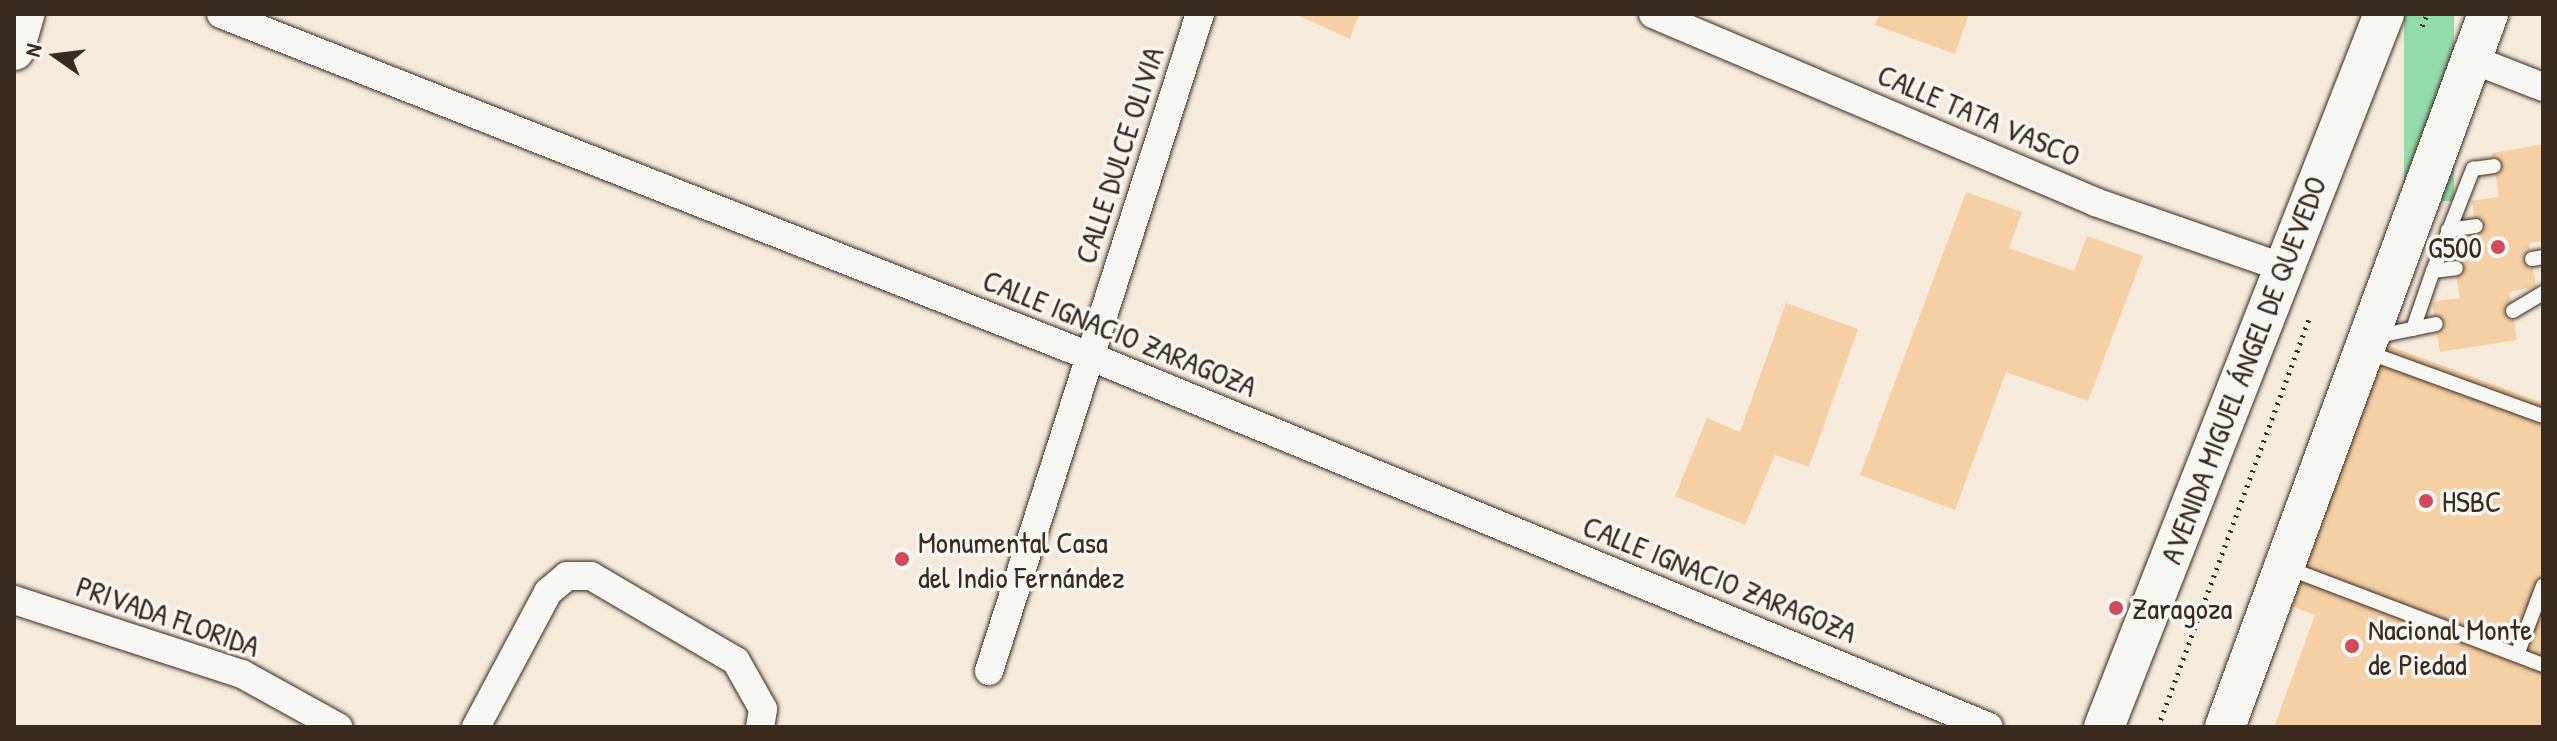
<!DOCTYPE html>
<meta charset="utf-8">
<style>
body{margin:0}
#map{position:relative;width:2557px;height:741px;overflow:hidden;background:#f6ebdb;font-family:"Patrick Hand",sans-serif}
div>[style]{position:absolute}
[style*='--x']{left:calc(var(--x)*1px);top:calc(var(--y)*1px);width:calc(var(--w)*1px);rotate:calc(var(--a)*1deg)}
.green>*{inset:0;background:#93dbaa;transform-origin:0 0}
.building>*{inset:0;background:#f5d0a5}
.path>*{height:5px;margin-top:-2.5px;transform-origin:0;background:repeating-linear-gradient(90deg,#3b2a1e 0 2px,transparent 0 8px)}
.roads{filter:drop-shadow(0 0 2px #3b2a1e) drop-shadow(0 0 2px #3b2a1e)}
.lane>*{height:14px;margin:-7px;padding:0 7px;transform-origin:7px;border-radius:7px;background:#f6f6f2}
.street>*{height:28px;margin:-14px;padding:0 14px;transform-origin:14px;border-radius:14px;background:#f6f6f2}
.secondary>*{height:40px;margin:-20px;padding:0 20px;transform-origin:20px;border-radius:20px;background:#f6f6f2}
.dots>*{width:22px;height:22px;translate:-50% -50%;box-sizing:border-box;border:4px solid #f6f6f2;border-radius:50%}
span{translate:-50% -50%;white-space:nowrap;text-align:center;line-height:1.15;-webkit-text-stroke:7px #f6f6f2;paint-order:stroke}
.street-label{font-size:30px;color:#3b2a1e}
.poi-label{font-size:30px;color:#3b2a1e}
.right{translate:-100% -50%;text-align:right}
.left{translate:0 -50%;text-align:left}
.frame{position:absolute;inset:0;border:16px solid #3b2a1e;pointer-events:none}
.north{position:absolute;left:16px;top:16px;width:80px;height:80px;-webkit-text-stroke:6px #f6f6f2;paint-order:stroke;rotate:284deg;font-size:22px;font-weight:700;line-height:32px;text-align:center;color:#3b2a1e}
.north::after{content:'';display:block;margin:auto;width:28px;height:36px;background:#3b2a1e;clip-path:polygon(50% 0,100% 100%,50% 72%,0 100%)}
</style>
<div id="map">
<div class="green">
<div style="left:2404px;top:14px;width:50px;height:187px"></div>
</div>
<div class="building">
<div style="clip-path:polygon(1295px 14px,1359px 14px,1350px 39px)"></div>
<div style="clip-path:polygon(1879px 14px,1969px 14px,1955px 54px,1875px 25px)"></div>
<div style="clip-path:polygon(2543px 144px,2543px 241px,2529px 243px,2536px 287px,2509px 292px,2517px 340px,2440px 352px,2432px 302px,2460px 298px,2452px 249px,2479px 245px,2472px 201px,2499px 197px,2492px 153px)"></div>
<div style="clip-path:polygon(1966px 192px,2022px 212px,2009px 248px,2074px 271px,2087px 236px,2143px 256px,2088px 401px,2006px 372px,1955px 510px,1860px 475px)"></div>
<div style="clip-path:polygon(1786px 303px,1858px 329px,1809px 467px,1775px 455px,1745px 525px,1675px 496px,1707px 418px,1740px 432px)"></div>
<div style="clip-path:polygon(2368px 338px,2543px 403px,2543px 727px,2274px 727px,2315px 615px,2272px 599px)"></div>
</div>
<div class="path">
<div style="--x:2422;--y:26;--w:13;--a:-67"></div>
<div style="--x:2158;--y:727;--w:439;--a:-69.7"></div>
</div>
<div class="roads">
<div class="lane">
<div style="--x:2448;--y:230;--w:28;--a:-8"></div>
<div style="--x:2532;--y:259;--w:11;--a:-10"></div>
<div style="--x:2433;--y:271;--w:110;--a:-68.6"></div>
<div style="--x:2473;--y:169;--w:21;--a:-8"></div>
<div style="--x:2513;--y:311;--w:35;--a:-31"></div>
<div style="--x:2413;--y:329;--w:61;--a:-71"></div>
<div style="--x:2433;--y:271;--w:23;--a:-7"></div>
<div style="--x:2373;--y:337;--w:64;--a:-11.7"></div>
<div style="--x:2367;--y:352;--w:187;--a:20"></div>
<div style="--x:2285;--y:567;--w:276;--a:20.8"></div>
<div style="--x:2517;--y:655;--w:74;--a:-69.4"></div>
</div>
<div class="street">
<div style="--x:221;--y:14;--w:933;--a:21.5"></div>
<div style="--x:1089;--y:356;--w:973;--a:22.4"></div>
<div style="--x:1653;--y:14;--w:480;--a:23"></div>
<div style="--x:2095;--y:202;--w:198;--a:19.2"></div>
<div style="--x:2471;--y:59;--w:77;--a:21.3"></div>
<div style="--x:14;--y:600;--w:240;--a:18"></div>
<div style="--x:242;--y:674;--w:110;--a:28.9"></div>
<div style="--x:989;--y:671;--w:690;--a:-72.2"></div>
<div style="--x:476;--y:727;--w:153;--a:-61.9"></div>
<div style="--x:548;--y:592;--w:25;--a:-40"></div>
<div style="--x:567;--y:576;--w:24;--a:0"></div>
<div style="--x:591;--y:576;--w:168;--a:30.4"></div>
<div style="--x:736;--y:661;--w:55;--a:60.6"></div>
<div style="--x:763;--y:709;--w:18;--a:99"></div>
</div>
<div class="secondary">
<div style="--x:14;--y:50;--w:37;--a:-74"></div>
<div style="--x:2104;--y:727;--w:766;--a:-68.56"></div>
<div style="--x:2225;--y:727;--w:760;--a:-69.75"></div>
</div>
</div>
<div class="dots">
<div style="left:2498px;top:247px;background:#d1495b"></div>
<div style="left:2426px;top:501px;background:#d1495b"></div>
<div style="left:902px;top:559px;background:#d1495b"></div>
<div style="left:2116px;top:608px;background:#d1495b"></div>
<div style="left:2352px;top:646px;background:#d1495b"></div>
</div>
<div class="street-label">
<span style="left:1979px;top:115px;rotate:23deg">CALLE TATA VASCO</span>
<span style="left:1119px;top:155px;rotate:-72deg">CALLE DULCE OLIVIA</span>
<span style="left:1120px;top:333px;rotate:22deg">CALLE IGNACIO ZARAGOZA</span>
<span style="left:2243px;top:370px;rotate:-69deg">AVENIDA MIGUEL ÁNGEL DE QUEVEDO</span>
<span style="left:1720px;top:579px;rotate:22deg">CALLE IGNACIO ZARAGOZA</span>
<span style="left:168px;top:616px;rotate:19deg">PRIVADA FLORIDA</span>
</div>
<div class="poi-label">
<span class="right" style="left:2482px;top:247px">G500</span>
<span class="left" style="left:2442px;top:501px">HSBC</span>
<span class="left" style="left:918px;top:559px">Monumental Casa<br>del Indio Fernández</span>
<span class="left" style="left:2132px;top:608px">Zaragoza</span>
<span class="left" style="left:2368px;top:646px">Nacional Monte<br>de Piedad</span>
</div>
<div class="frame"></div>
<div class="north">N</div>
</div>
